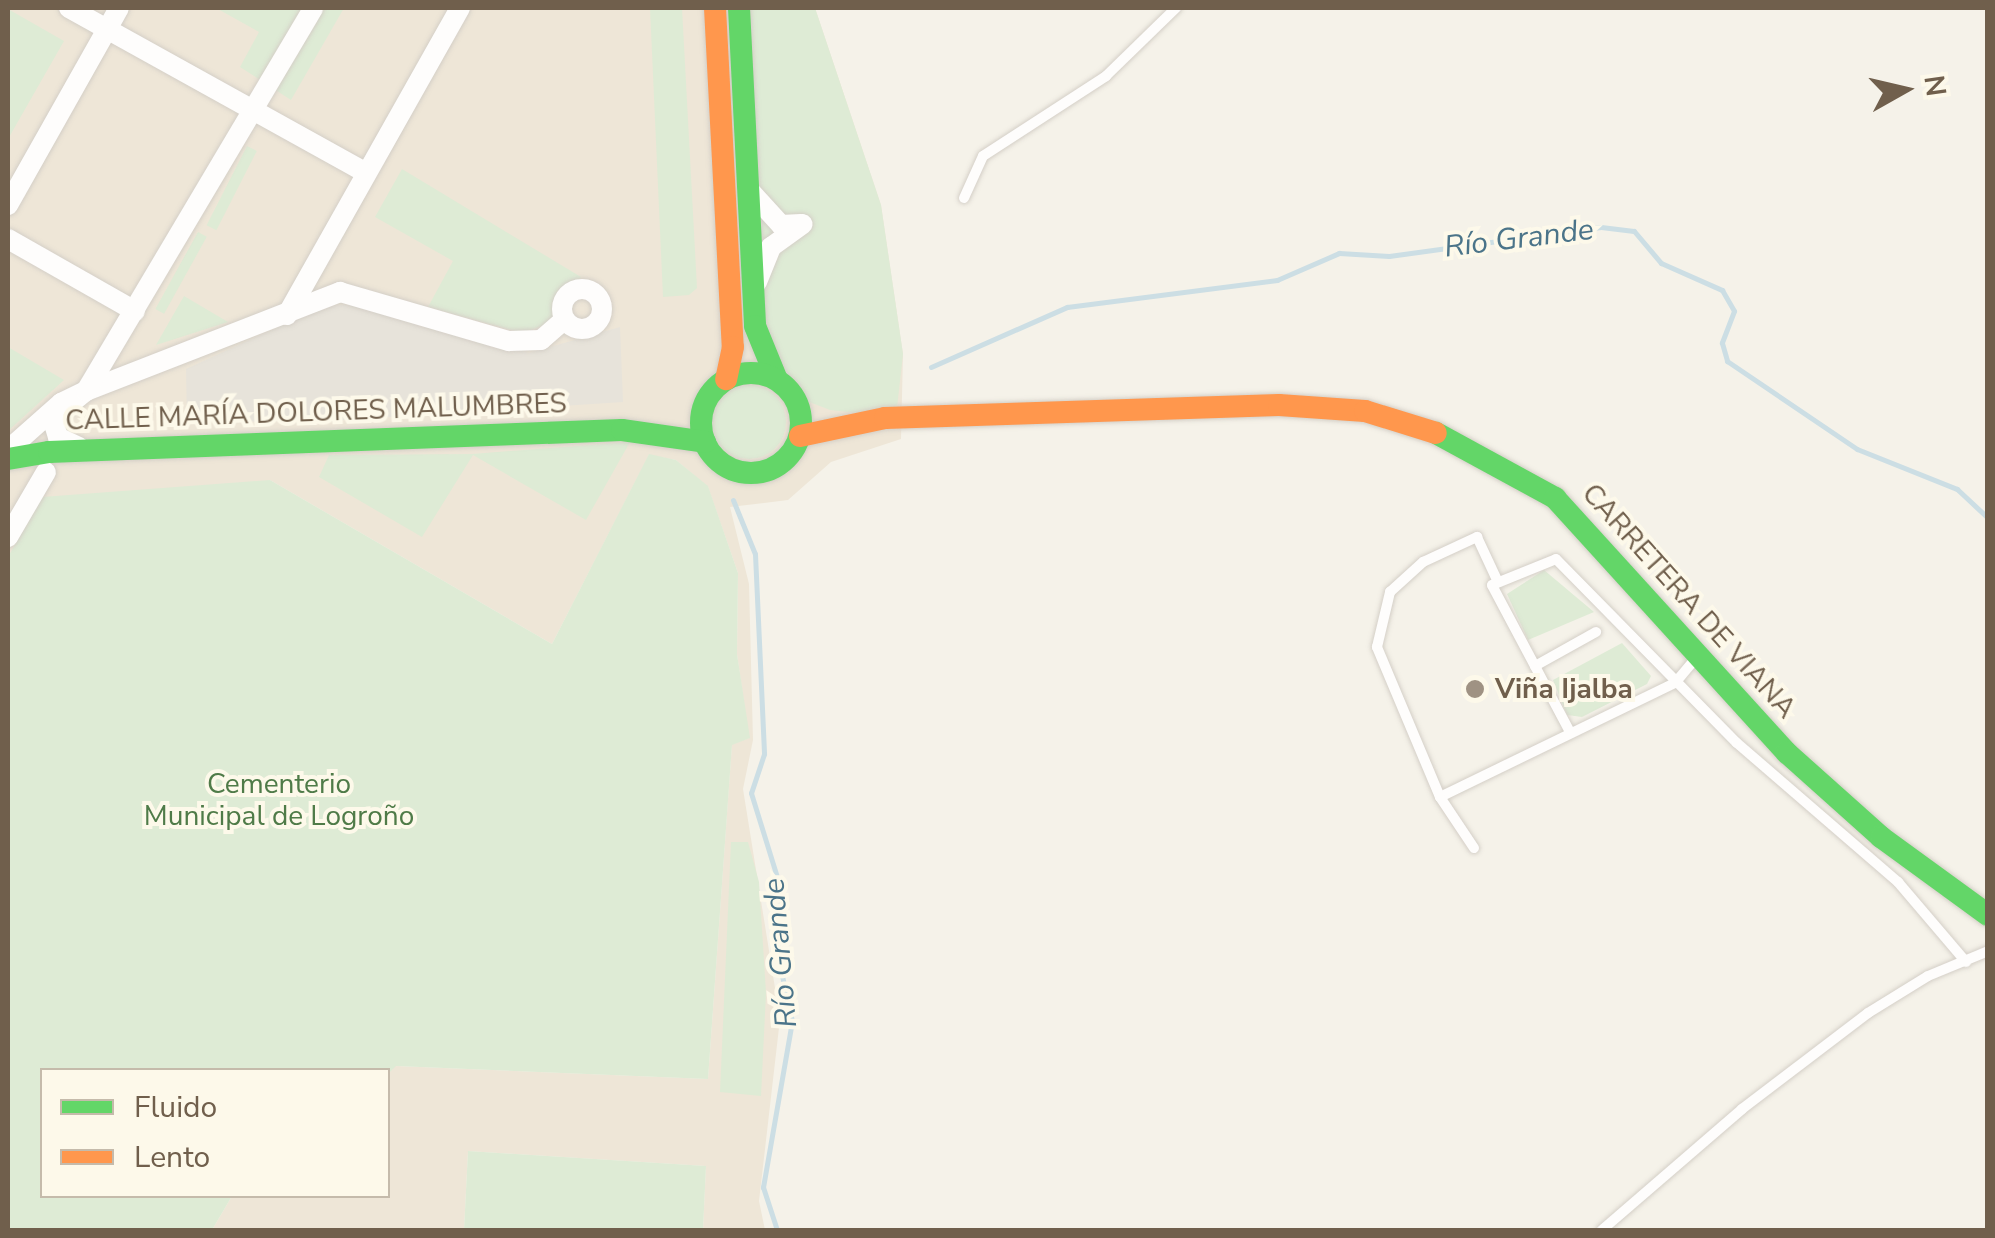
<!DOCTYPE html>
<meta charset="utf-8">
<style>
body{margin:0}
#map{position:relative;width:1995px;height:1238px;overflow:hidden;background:#f5f2e9;font-family:"Nunito Sans",sans-serif}
div>[style]{position:absolute}
[style*='--x']{left:calc(var(--x)*1px);top:calc(var(--y)*1px);width:calc(var(--w)*1px);rotate:calc(var(--a)*1deg)}
.residential>*{inset:0;background:#eee6d7}
.industrial>*{inset:0;background:#e7e3da}
.green>*{inset:0;background:#deebd5;transform-origin:0 0}
.round{border-radius:50%}
.stream>*{height:5px;margin:-2.5px;padding:0 2.5px;transform-origin:2.5px;border-radius:2.5px;background:#ccdee4}
.roads{filter:drop-shadow(0 0 2px #d4cfc7) drop-shadow(0 0 2px #d4cfc7)}
.lane>*{height:10px;margin:-5px;padding:0 5px;transform-origin:5px;border-radius:5px;background:#fefdfc}
.street>*{height:20px;margin:-10px;padding:0 10px;transform-origin:10px;border-radius:10px;background:#fefdfc}
.street>.ring{margin:-10px;padding:0;box-sizing:content-box;background:none;border:20px solid #fefdfc;border-radius:50%}
.fast>*{height:22px;margin:-11px;padding:0 11px;transform-origin:11px;border-radius:11px;background:#63d668}
.fast>.ring{margin:-11px;padding:0;box-sizing:content-box;background:none;border:22px solid #63d668;border-radius:50%}
.slow>*{height:22px;margin:-11px;padding:0 11px;transform-origin:11px;border-radius:11px;background:#ff974d}
.dots>*{width:28px;height:28px;translate:-50% -50%;box-sizing:border-box;border:5px solid #fdf9ea;border-radius:50%}
span{translate:-50% -50%;white-space:nowrap;text-align:center;line-height:1.15;-webkit-text-stroke:8px #fdf9ea;paint-order:stroke}
.street-label{font-size:28px;color:#705f4c}
.poi-label{font-size:28px;color:#705f4c;font-weight:700}
.left{translate:0 -50%;text-align:left}
.park-label{font-size:28px;color:#4f7b48}
.water-label{font-size:30px;color:#4b7489;font-style:italic}
.frame{position:absolute;inset:0;border:10px solid #705f4c;pointer-events:none}
.legend{position:absolute;left:40px;top:1068px;width:350px;height:130px;box-sizing:border-box;background:#fdf9ea;border:2px solid #c5bbab;margin:0;padding:12px 18px;list-style:none;font-size:30px;color:#705f4c}
.legend li{display:flex;align-items:center;gap:20px;height:50px}
.legend b{width:50px;border:2px solid #c5bbab}
.north{position:absolute;left:1855px;top:40px;width:100px;height:100px;-webkit-text-stroke:8px #fdf9ea;paint-order:stroke;rotate:82deg;font-size:28px;font-weight:700;line-height:40px;text-align:center;color:#705f4c}
.north::after{content:'';display:block;margin:auto;width:35px;height:45px;background:#705f4c;clip-path:polygon(50% 0,100% 100%,50% 72%,0 100%)}
</style>
<div id="map">
<div class="residential">
<div style="clip-path:polygon(8px 8px,815px 8px,881px 205px,903px 354px,901px 439px,831px 462px,788px 500px,730px 507px,749px 584px,753px 740px,743px 789px,780px 1019px,759px 1201px,765px 1230px,703px 1230px,706px 1166px,468px 1151px,464px 1230px,212px 1230px,232px 1196px,388px 1196px,388px 1074px,395px 1066px,708px 1079px,732px 744px,749px 738px,737px 654px,738px 573px,708px 487px,676px 460px,649px 455px,552px 644px,270px 480px,8px 609px)"></div>
</div>
<div class="industrial">
<div style="clip-path:polygon(360px 304px,529px 353px,620px 327px,623px 402px,327px 421px,187px 422px,186px 369px,324px 306px)"></div>
</div>
<div class="green">
<div style="clip-path:polygon(216px 8px,344px 8px,291px 100px,240px 67px,259px 32px)"></div>
<div style="clip-path:polygon(650px 8px,682px 8px,697px 288px,689px 295px,663px 297px)"></div>
<div style="clip-path:polygon(739px 8px,815px 8px,881px 205px,903px 354px,896px 417px,830px 410px,794px 396px,766px 366px)"></div>
<div style="clip-path:polygon(8px 9px,64px 41px,8px 139px)"></div>
<div style="left:247px;top:146px;width:11px;height:89px;rotate:27deg"></div>
<div style="clip-path:polygon(402px 169px,581px 277px,559px 297px,552px 322px,523px 333px,428px 307px,453px 261px,375px 217px)"></div>
<div style="left:198px;top:232px;width:10px;height:88px;rotate:29deg"></div>
<div style="clip-path:polygon(184px 296px,228px 322px,156px 345px)"></div>
<div style="clip-path:polygon(8px 347px,64px 380px,8px 431px)"></div>
<div class="round" style="left:712px;top:385px;width:74px;height:74px"></div>
<div style="clip-path:polygon(630px 442px,586px 520px,473px 455px,422px 537px,319px 477px,329px 455px,472px 454px)"></div>
<div style="clip-path:polygon(649px 454px,676px 460px,708px 486px,738px 573px,737px 654px,750px 738px,732px 745px,708px 1079px,396px 1066px,388px 1074px,42px 1070px,42px 1196px,232px 1196px,212px 1230px,8px 1230px,8px 557px,42px 497px,270px 480px,552px 644px)"></div>
<div style="clip-path:polygon(1544px 570px,1594px 612px,1528px 640px,1507px 594px)"></div>
<div style="clip-path:polygon(1622px 643px,1651px 676px,1647px 684px,1582px 717px,1567px 715px,1553px 680px)"></div>
<div style="clip-path:polygon(731px 842px,748px 842px,759px 882px,766px 993px,761px 1096px,720px 1092px)"></div>
<div style="clip-path:polygon(468px 1151px,706px 1166px,703px 1230px,464px 1230px)"></div>
</div>
<div class="stream">
<div style="--x:931;--y:367;--w:149;--a:-23.8"></div>
<div style="--x:1067;--y:307;--w:212;--a:-7.3"></div>
<div style="--x:1277;--y:280;--w:68;--a:-23.5"></div>
<div style="--x:1339;--y:253;--w:50;--a:3.4"></div>
<div style="--x:1389;--y:256;--w:214;--a:-7.8"></div>
<div style="--x:1601;--y:227;--w:33;--a:7"></div>
<div style="--x:1634;--y:231;--w:42;--a:49.8"></div>
<div style="--x:1661;--y:263;--w:67;--a:23.9"></div>
<div style="--x:1722;--y:290;--w:24;--a:60"></div>
<div style="--x:1734;--y:311;--w:34;--a:111"></div>
<div style="--x:1722;--y:343;--w:19;--a:74"></div>
<div style="--x:1727;--y:361;--w:157;--a:34.1"></div>
<div style="--x:1857;--y:449;--w:108;--a:21.8"></div>
<div style="--x:1957;--y:489;--w:42;--a:43.1"></div>
<div style="--x:733;--y:500;--w:58;--a:67.8"></div>
<div style="--x:755;--y:554;--w:200;--a:87.4"></div>
<div style="--x:764;--y:754;--w:41;--a:108.4"></div>
<div style="--x:751;--y:793;--w:102;--a:72.8"></div>
<div style="--x:781;--y:890;--w:72;--a:91.6"></div>
<div style="--x:779;--y:962;--w:60;--a:77.6"></div>
<div style="--x:792;--y:1021;--w:169;--a:99.9"></div>
<div style="--x:763;--y:1187;--w:45;--a:72"></div>
</div>
<div class="roads">
<div class="lane">
<div style="--x:964;--y:198;--w:46;--a:-65.7"></div>
<div style="--x:983;--y:156;--w:147;--a:-33"></div>
<div style="--x:1106;--y:76;--w:98;--a:-44.2"></div>
<div style="--x:1535;--y:666;--w:70;--a:-29.1"></div>
<div style="--x:1570;--y:732;--w:166;--a:-118"></div>
<div style="--x:1492;--y:585;--w:69;--a:-22.1"></div>
<div style="--x:1556;--y:559;--w:258;--a:45.5"></div>
<div style="--x:1737;--y:743;--w:213;--a:40.8"></div>
<div style="--x:1898;--y:882;--w:105;--a:49.6"></div>
<div style="--x:1440;--y:797;--w:261;--a:-25.9"></div>
<div style="--x:1675;--y:683;--w:33;--a:-50"></div>
<div style="--x:1474;--y:848;--w:61;--a:-123.7"></div>
<div style="--x:1440;--y:797;--w:163;--a:-112.8"></div>
<div style="--x:1377;--y:647;--w:57;--a:-76.7"></div>
<div style="--x:1390;--y:592;--w:45;--a:-42.3"></div>
<div style="--x:1423;--y:562;--w:60;--a:-24.8"></div>
<div style="--x:1477;--y:537;--w:50;--a:65"></div>
<div style="--x:1602;--y:1230;--w:185;--a:-40.8"></div>
<div style="--x:1742;--y:1109;--w:158;--a:-37.3"></div>
<div style="--x:1868;--y:1013;--w:70;--a:-31.7"></div>
<div style="--x:1928;--y:976;--w:65;--a:-22.6"></div>
</div>
<div class="street">
<div style="--x:69;--y:8;--w:336;--a:29"></div>
<div style="--x:750;--y:191;--w:46;--a:47.6"></div>
<div style="--x:781;--y:225;--w:20;--a:-3"></div>
<div style="--x:8;--y:205;--w:226;--a:-60.6"></div>
<div style="--x:8;--y:239;--w:146;--a:29.6"></div>
<div style="--x:757;--y:282;--w:38;--a:-68"></div>
<div style="--x:771;--y:247;--w:39;--a:-36"></div>
<div class="ring" style="left:562px;top:289px;width:20px;height:20px"></div>
<div style="--x:287;--y:315;--w:352;--a:-60.6"></div>
<div style="--x:79;--y:447;--w:23;--a:-155"></div>
<div style="--x:58;--y:437;--w:10;--a:-107"></div>
<div style="--x:55;--y:427;--w:16;--a:-72"></div>
<div style="--x:60;--y:412;--w:33;--a:-39"></div>
<div style="--x:86;--y:391;--w:273;--a:-21.3"></div>
<div style="--x:340;--y:292;--w:176;--a:16.2"></div>
<div style="--x:509;--y:341;--w:32;--a:-2"></div>
<div style="--x:541;--y:340;--w:30;--a:-41"></div>
<div style="--x:8;--y:450;--w:71;--a:-41.6"></div>
<div style="--x:61;--y:403;--w:28;--a:-26"></div>
<div style="--x:86;--y:391;--w:445;--a:-59.3"></div>
<div style="--x:8;--y:537;--w:75;--a:-59.7"></div>
</div>
<div class="fast">
<div style="--x:739;--y:8;--w:318;--a:87.1"></div>
<div style="--x:755;--y:326;--w:58;--a:67.8"></div>
<div class="ring" style="left:701px;top:373px;width:78px;height:78px"></div>
<div style="--x:1436;--y:433;--w:136;--a:28.6"></div>
<div style="--x:1555;--y:498;--w:345;--a:47.7"></div>
<div style="--x:1787;--y:753;--w:126;--a:41.8"></div>
<div style="--x:1881;--y:837;--w:132;--a:36.1"></div>
<div style="--x:8;--y:459;--w:42;--a:-9.7"></div>
<div style="--x:49;--y:452;--w:573;--a:-2.2"></div>
<div style="--x:622;--y:430;--w:84;--a:8.2"></div>
</div>
<div class="slow">
<div style="--x:715;--y:8;--w:339;--a:87"></div>
<div style="--x:733;--y:347;--w:33;--a:102"></div>
<div style="--x:800;--y:436;--w:87;--a:-12"></div>
<div style="--x:885;--y:418;--w:394;--a:-1.9"></div>
<div style="--x:1279;--y:405;--w:86;--a:4"></div>
<div style="--x:1365;--y:411;--w:74;--a:17.2"></div>
</div>
</div>
<div class="dots">
<div style="left:1475px;top:689px;background:#9f9283"></div>
</div>
<div class="street-label">
<span style="left:316px;top:412px;rotate:-2deg">CALLE MARÍA DOLORES MALUMBRES</span>
<span style="left:1689px;top:601px;rotate:48deg">CARRETERA DE VIANA</span>
</div>
<div class="poi-label">
<span class="left" style="left:1495px;top:689px">Viña Ijalba</span>
</div>
<div class="park-label">
<span style="left:279px;top:800px">Cementerio<br>Municipal de Logroño</span>
</div>
<div class="water-label">
<span style="left:1519px;top:239px;rotate:-7deg">Río Grande</span>
<span style="left:781px;top:953px;rotate:-95deg">Río Grande</span>
</div>
<div class="frame"></div>
<ul class="legend">
<li><b style="height:12px;background:#63d668"></b>Fluido</li>
<li><b style="height:12px;background:#ff974d"></b>Lento</li>
</ul>
<div class="north">N</div>
</div>
